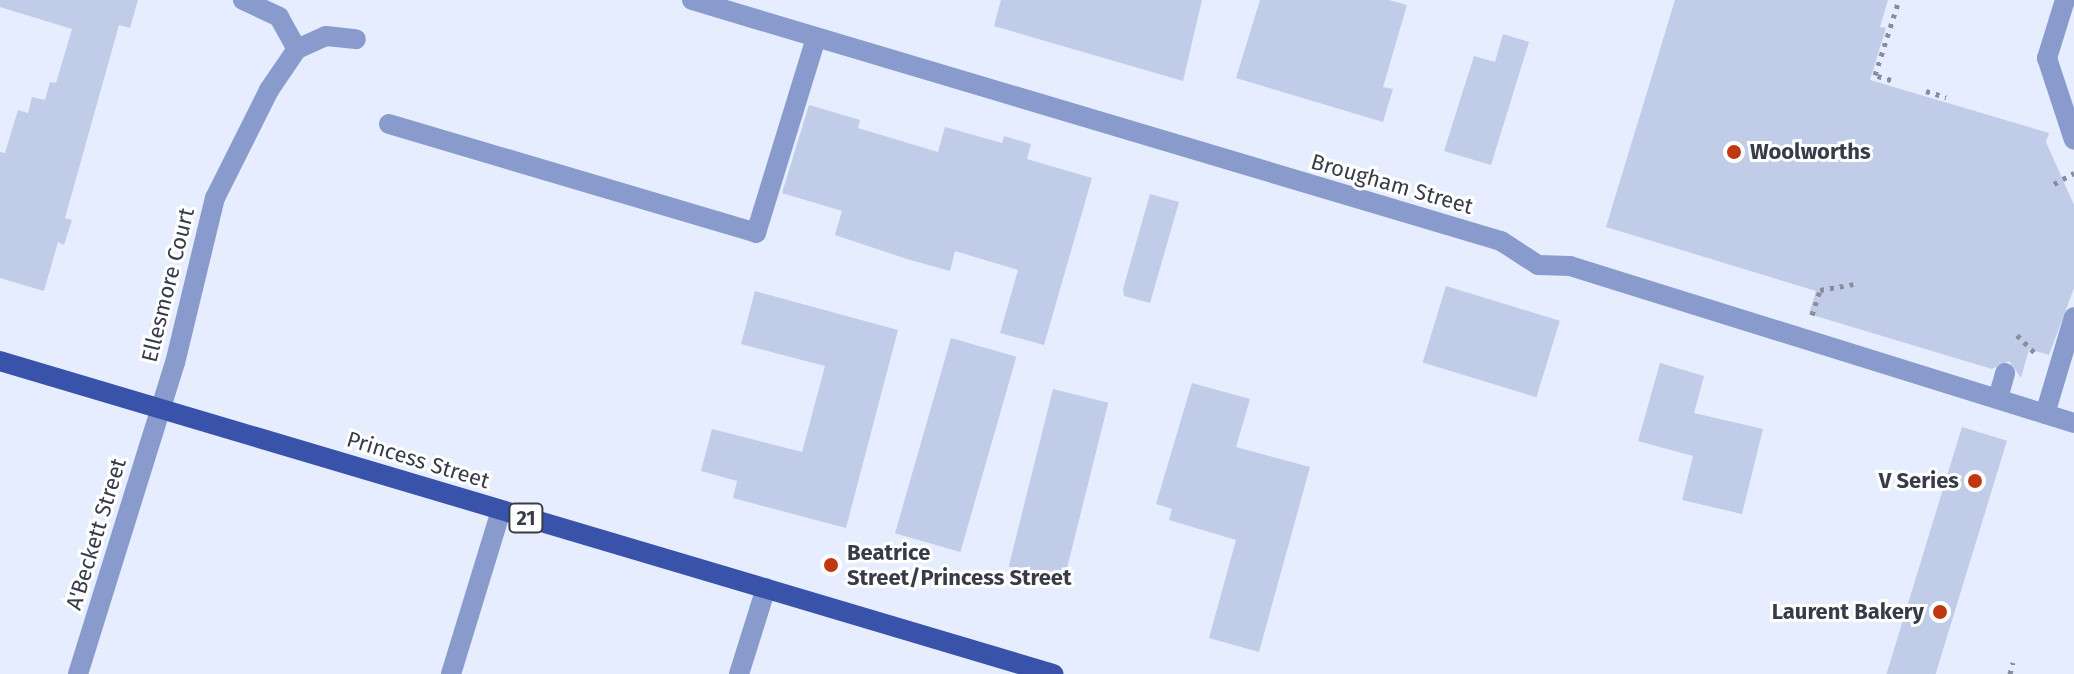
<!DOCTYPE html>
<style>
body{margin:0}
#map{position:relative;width:2074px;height:674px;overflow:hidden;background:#e6edff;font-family:"Fira Sans",sans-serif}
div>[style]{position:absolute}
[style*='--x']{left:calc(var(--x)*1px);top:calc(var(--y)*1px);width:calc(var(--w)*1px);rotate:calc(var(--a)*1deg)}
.building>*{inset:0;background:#c1cce9;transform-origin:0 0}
.path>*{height:5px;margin-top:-2.5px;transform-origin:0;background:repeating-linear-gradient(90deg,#898e9d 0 4px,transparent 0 10px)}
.minor>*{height:20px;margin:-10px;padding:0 10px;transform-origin:10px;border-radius:10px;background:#889bcc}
.major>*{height:20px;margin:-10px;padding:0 10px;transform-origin:10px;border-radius:10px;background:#3953aa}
.dots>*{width:22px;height:22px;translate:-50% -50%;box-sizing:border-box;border:4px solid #fff;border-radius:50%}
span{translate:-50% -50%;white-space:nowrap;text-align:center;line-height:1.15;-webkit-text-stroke:6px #fff;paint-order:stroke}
.shield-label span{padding:2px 6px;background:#fff;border:2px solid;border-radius:6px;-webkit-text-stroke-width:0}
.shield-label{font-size:20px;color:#383c48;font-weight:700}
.poi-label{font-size:22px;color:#383c48;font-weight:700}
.left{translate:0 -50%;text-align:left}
.right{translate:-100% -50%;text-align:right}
.street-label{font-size:22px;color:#383c48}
</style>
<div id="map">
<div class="building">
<div style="clip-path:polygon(0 0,138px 0,130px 28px,119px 25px,65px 218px,72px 220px,64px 245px,58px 242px,44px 291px,0 278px,0 152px,5px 153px,18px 110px,28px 113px,32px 97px,45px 100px,50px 82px,56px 83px,72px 29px,0 7px)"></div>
<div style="clip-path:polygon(1001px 0,1202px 0,1183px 81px,994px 26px)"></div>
<div style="clip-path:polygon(1260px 0,1389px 0,1407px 5px,1383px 87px,1393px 89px,1383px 122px,1236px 78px)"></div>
<div style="clip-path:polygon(1675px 0,1888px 0,1880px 27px,1886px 28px,1870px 80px,2049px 133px,2046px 142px,2074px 205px,2074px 288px,2049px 355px,2029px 349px,2021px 378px,2009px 361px,1992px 369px,1809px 314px,1816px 291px,1606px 227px)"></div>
<div style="clip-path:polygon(1503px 34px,1529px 42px,1491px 165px,1444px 151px,1474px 56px,1495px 62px)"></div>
<div style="clip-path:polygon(809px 105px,860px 120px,858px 128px,938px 152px,945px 127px,1002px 143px,1004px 136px,1031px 144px,1027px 159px,1092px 178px,1044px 345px,1000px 333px,1018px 270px,955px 251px,950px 271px,907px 259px,835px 235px,842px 211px,782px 193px)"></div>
<div style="clip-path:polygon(1150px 194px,1179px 202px,1150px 303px,1124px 296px,1123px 289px)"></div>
<div style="left:1446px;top:286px;width:119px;height:80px;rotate:17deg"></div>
<div style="clip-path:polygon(755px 291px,898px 330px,846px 528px,733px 498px,737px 481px,701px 471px,712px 429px,802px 452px,825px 366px,741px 344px)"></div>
<div style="left:951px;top:338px;width:68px;height:203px;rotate:16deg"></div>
<div style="clip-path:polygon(1660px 363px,1704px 376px,1694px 413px,1763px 429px,1742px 514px,1682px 500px,1693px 456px,1638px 441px)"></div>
<div style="clip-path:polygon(1192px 383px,1250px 399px,1236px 447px,1310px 467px,1259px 652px,1209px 638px,1236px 540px,1169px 520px,1172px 509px,1156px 504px)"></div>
<div style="left:1053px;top:389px;width:57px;height:183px;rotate:14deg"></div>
<div style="left:1962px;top:427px;width:47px;height:258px;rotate:17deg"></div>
</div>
<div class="path">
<div style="--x:1891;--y:80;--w:17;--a:-163"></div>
<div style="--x:1875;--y:75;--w:79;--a:-72.3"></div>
<div style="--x:1926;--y:91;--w:21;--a:17"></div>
<div style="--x:2054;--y:184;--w:23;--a:-29"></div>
<div style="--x:1812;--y:315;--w:26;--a:-72"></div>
<div style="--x:1820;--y:290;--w:34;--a:-10"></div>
<div style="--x:2017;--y:335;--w:27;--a:45"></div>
<div style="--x:2010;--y:674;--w:12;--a:-76"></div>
</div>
<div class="minor">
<div style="--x:243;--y:0;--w:40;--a:25"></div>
<div style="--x:279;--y:17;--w:37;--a:61"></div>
<div style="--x:692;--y:0;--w:844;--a:16.59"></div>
<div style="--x:1501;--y:241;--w:44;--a:33"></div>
<div style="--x:1538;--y:265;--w:32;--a:2"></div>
<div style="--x:1570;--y:266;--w:528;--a:17.3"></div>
<div style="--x:2065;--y:0;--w:61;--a:107.2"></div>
<div style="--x:2047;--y:58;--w:86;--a:71.8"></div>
<div style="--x:389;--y:124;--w:383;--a:16.5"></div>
<div style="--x:756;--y:233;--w:204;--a:-72.9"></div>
<div style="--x:1998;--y:398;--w:26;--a:-74"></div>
<div style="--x:2045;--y:414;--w:101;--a:-73.4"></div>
<div style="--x:78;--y:674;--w:326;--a:-72.7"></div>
<div style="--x:175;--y:363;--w:170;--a:-76.4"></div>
<div style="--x:215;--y:198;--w:121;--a:-63.4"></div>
<div style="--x:269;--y:90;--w:50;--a:-55.7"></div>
<div style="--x:297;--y:49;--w:32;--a:-24"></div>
<div style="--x:326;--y:36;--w:30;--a:6"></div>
<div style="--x:451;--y:674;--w:171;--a:-73"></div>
<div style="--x:739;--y:674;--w:90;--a:-72.6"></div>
</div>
<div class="major">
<div style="--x:0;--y:361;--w:1099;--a:16.55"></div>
</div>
<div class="dots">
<div style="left:1734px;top:152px;background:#c13712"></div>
<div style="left:1975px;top:481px;background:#c13712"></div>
<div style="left:831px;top:565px;background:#c13712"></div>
<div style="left:1940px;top:612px;background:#c13712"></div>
</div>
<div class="shield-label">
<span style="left:526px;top:518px">21</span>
</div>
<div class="poi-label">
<span class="left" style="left:1750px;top:152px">Woolworths</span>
<span class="right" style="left:1959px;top:481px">V Series</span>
<span class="left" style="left:847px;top:565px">Beatrice<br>Street/Princess Street</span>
<span class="right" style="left:1924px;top:612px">Laurent Bakery</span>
</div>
<div class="street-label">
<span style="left:1392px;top:184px;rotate:16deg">Brougham Street</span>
<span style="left:168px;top:285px;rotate:-76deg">Ellesmore Court</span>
<span style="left:418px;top:460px;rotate:17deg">Princess Street</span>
<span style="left:96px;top:534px;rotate:-73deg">A'Beckett Street</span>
</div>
</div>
